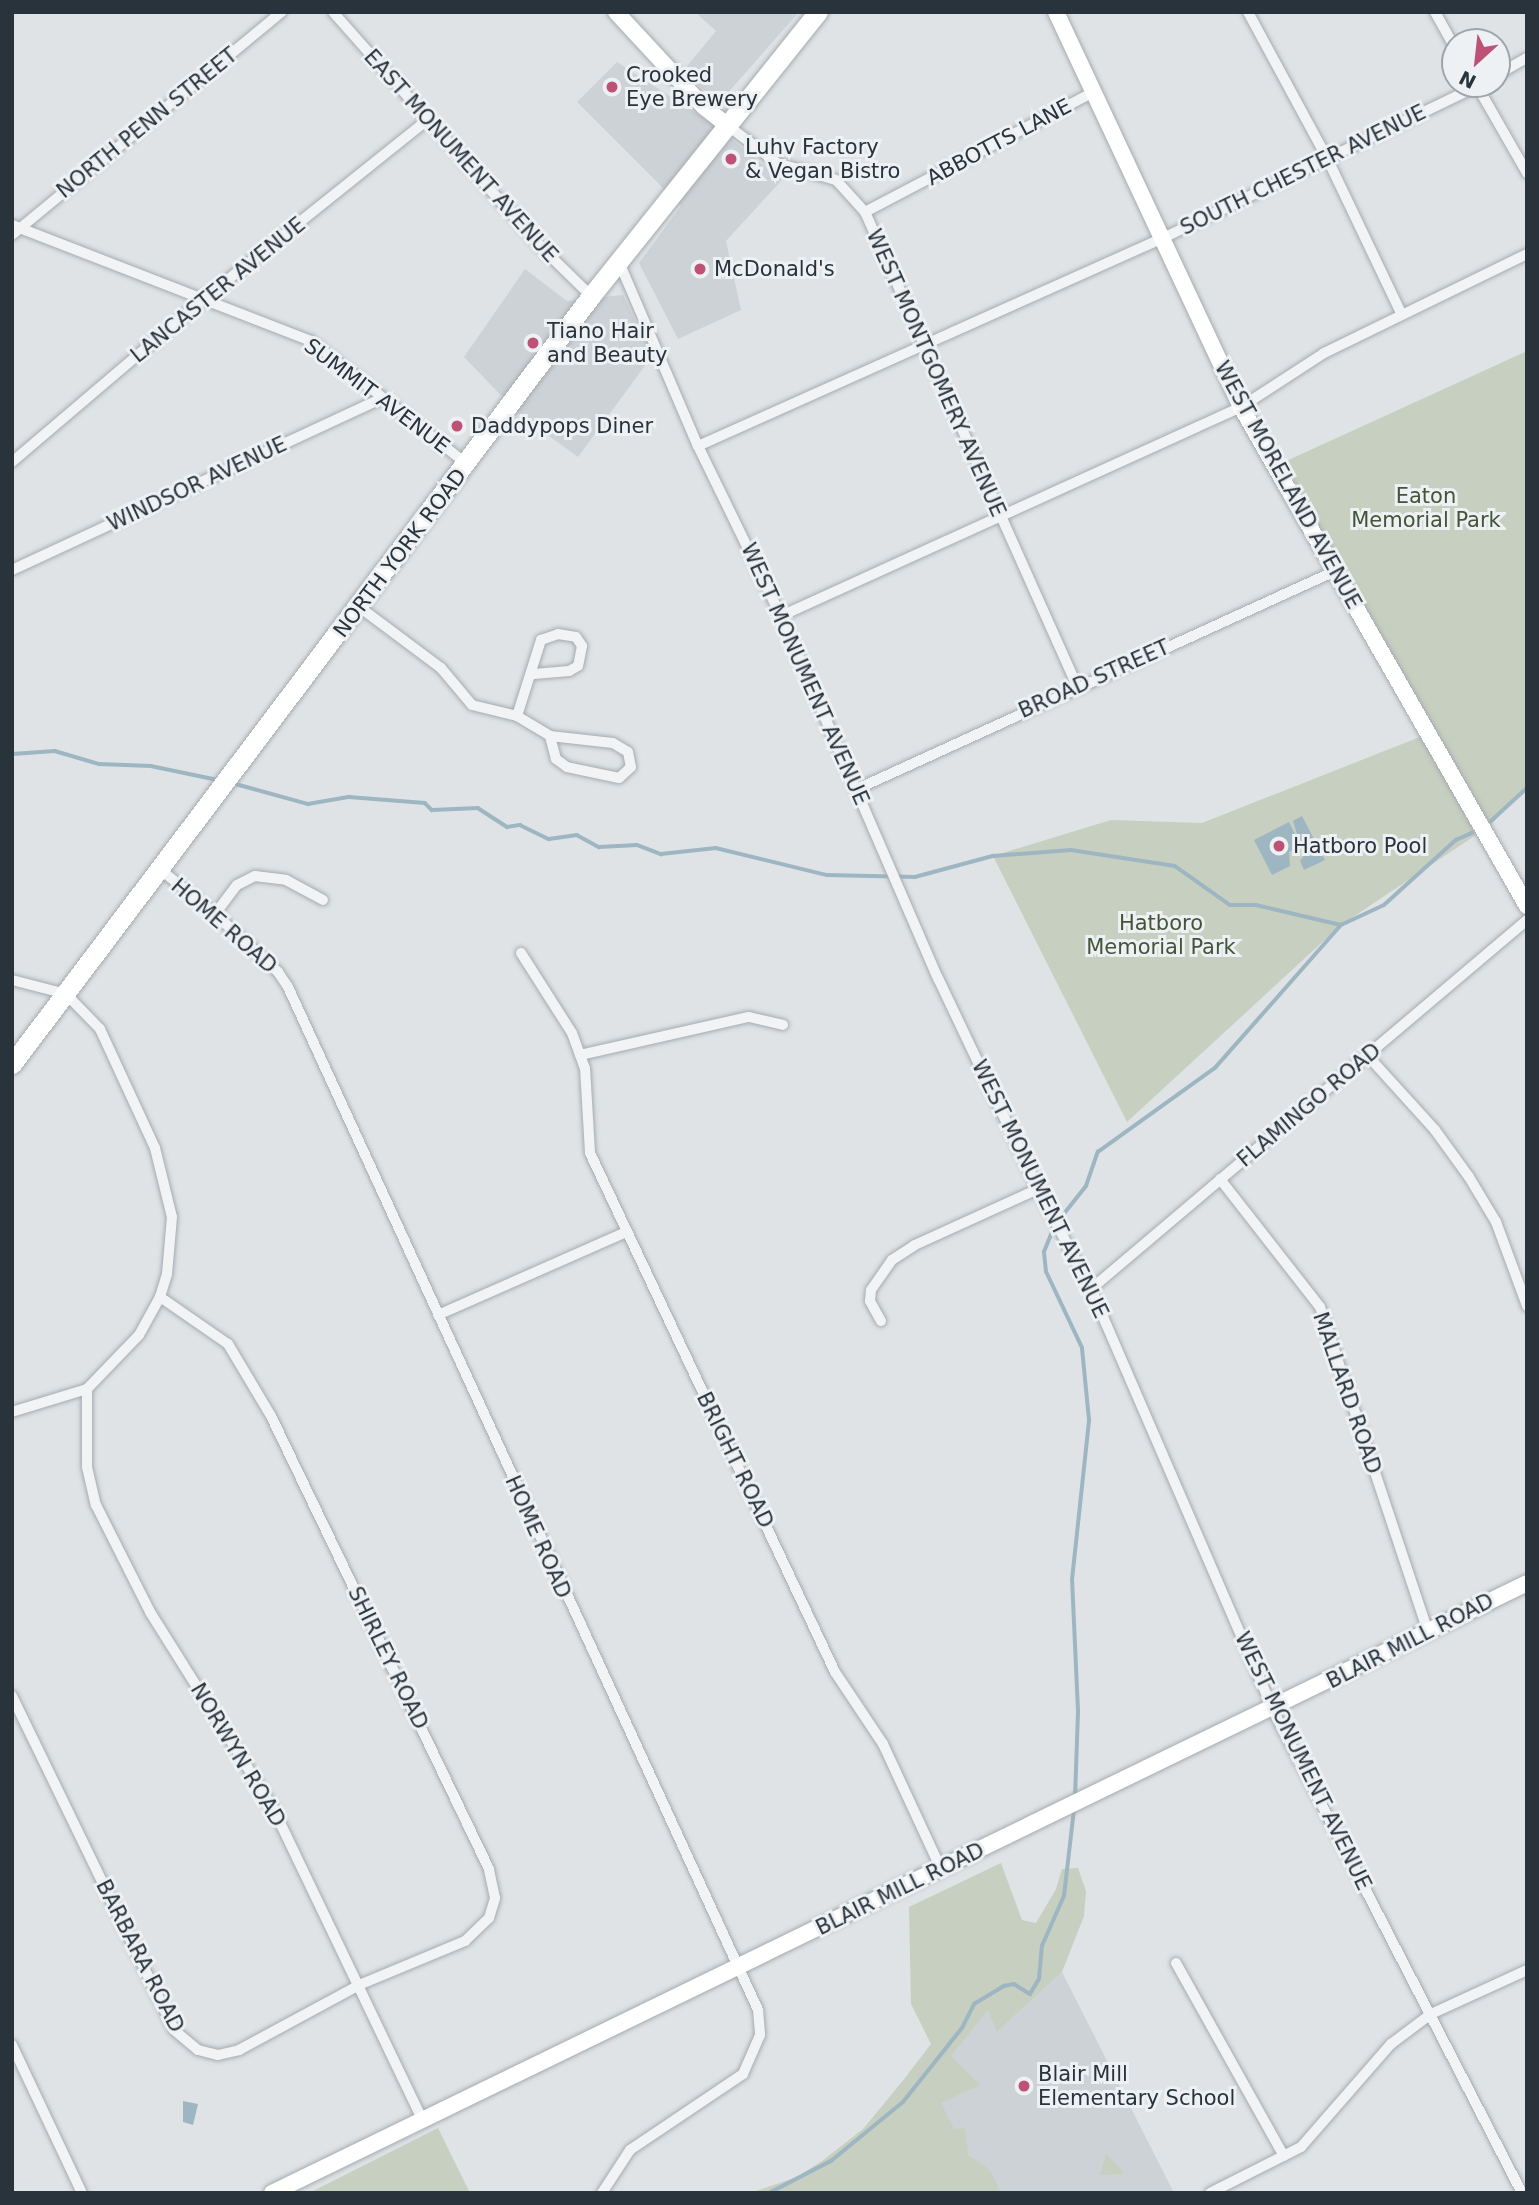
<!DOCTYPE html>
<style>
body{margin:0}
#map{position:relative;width:1539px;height:2205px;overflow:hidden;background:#dfe3e6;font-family:"DejaVu Sans",sans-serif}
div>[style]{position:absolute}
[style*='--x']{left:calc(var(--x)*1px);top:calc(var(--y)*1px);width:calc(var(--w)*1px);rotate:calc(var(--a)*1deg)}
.built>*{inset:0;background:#cdd2d7}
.green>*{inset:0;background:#c7cfc1}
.water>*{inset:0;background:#9db6c2}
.stream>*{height:3.5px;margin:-1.75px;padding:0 1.75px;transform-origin:1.75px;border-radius:1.75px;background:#9db6c2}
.roads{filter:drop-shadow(0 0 2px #a5abaf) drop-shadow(0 0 2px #a5abaf)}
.street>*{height:10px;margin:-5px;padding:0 5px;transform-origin:5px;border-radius:5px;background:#f1f3f5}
.secondary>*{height:16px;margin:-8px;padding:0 8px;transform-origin:8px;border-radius:8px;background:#fff}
.highway>*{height:19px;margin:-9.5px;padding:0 9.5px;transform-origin:9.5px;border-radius:9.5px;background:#fff}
.dots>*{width:19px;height:19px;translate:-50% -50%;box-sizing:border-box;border:4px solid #eef1f4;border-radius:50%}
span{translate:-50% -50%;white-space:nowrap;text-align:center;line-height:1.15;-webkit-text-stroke:6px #eef1f4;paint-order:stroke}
.poi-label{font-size:21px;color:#29333b}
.left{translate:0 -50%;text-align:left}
.street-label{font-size:21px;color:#29333b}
.park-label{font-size:21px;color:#435538}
.frame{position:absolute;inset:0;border:14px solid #29333b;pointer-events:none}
.north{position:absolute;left:1441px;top:28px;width:70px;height:70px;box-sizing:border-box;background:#eef1f4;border:2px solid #9fa5aa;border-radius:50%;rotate:207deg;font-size:19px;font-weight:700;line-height:28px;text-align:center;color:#29333b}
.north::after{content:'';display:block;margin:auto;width:24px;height:32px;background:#be5176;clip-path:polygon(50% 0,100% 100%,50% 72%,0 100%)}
</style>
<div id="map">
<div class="built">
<div style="clip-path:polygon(695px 12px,799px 12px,719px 103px,683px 71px,716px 31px)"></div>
<div style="clip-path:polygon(617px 62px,714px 125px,782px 180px,726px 241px,741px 310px,678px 339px,639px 263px,681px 206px,577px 102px)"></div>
<div style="clip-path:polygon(525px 269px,567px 301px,623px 295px,652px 356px,578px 457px,520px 415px,464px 357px)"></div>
<div style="clip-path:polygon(1062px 1972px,1174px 2193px,792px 2193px,903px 2116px,988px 2009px,998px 2031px)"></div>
</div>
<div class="green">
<div style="clip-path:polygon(1527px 351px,1527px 785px,1491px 825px,1341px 925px,1127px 1122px,993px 856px,1111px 820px,1202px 823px,1435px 731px,1284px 462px)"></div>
<div style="clip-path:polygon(1001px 1863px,1022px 1920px,1036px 1923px,1056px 1889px,1062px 1869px,1078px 1868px,1086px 1891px,1084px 1916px,1062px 1972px,997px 2032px,988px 2010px,951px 2056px,980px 2085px,941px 2103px,954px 2129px,965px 2128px,968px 2155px,990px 2170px,1001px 2193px,750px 2193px,797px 2177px,822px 2161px,863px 2129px,901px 2083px,931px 2044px,911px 2004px,909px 1907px)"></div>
<div style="clip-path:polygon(438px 2128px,470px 2193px,309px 2193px)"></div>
<div style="clip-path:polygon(1106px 2154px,1123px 2171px,1123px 2174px,1100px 2175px)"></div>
</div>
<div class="water">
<div style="clip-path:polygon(1302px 816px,1325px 860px,1304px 870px,1300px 861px,1310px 847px,1308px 842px,1289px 852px,1290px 866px,1272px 875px,1254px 840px,1289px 822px,1300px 844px,1293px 821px)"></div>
<div style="clip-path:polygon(183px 2101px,198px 2104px,193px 2125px,183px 2122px)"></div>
</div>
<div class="stream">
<div style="--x:12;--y:754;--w:43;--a:-4"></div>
<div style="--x:55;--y:751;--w:46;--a:16.5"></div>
<div style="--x:99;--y:764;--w:52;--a:2.2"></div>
<div style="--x:151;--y:766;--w:68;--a:11.8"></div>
<div style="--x:232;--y:783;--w:79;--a:15.4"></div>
<div style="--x:308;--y:804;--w:42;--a:-9.7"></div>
<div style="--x:349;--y:797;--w:76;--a:4.5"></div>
<div style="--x:425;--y:803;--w:10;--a:45"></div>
<div style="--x:432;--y:810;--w:46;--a:-2.5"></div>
<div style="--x:478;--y:808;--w:35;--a:33"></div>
<div style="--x:507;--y:827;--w:13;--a:-9"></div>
<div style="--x:520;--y:825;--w:32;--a:26"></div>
<div style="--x:549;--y:839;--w:28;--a:-8"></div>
<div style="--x:577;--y:835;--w:25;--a:29"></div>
<div style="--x:599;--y:847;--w:38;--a:-3"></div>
<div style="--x:637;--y:845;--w:26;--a:21"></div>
<div style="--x:661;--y:854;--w:55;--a:-6.2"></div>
<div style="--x:716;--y:848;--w:114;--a:13.7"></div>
<div style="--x:827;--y:875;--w:88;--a:1.3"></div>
<div style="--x:915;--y:877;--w:81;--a:-15.1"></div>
<div style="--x:993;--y:856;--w:78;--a:-4.4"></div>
<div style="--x:1071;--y:850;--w:105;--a:8.7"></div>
<div style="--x:1175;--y:866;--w:67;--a:35.3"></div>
<div style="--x:1230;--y:905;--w:26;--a:0"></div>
<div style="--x:1256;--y:905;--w:87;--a:13.2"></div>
<div style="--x:1341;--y:925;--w:47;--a:-24.9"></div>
<div style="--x:1384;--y:905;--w:97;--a:-42.1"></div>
<div style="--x:1456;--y:840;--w:17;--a:-24"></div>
<div style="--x:1491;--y:821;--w:49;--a:-42.5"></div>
<div style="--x:1075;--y:1798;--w:87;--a:-88"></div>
<div style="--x:1078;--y:1711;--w:131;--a:-92.6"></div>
<div style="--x:1072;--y:1580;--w:161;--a:-83.9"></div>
<div style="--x:1089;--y:1420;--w:72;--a:-95.6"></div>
<div style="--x:1082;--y:1348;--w:84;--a:-115.3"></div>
<div style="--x:1046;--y:1272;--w:20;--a:-96"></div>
<div style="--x:1044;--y:1252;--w:29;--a:-68"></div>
<div style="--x:1055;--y:1225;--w:50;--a:-51.5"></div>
<div style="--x:1086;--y:1186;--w:36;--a:-71"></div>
<div style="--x:1098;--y:1152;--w:144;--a:-35.7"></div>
<div style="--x:1215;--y:1068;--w:191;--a:-48.6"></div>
<div style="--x:769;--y:2193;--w:70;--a:-27.3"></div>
<div style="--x:831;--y:2161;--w:93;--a:-39.3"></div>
<div style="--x:903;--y:2102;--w:95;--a:-51.4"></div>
<div style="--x:962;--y:2028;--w:27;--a:-63"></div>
<div style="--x:974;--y:2004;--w:35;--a:-31"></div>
<div style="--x:1004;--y:1986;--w:10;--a:-11"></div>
<div style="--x:1014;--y:1984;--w:19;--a:32"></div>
<div style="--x:1030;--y:1994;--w:17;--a:-59"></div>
<div style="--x:1039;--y:1979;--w:33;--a:-85"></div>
<div style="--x:1042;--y:1946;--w:55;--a:-66.3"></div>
<div style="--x:1064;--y:1896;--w:88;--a:-83.4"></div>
</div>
<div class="roads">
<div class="street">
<div style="--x:333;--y:12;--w:312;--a:48.5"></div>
<div style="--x:540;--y:246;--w:71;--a:44.4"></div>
<div style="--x:1248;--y:12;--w:168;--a:61.6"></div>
<div style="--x:1328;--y:160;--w:170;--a:64.5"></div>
<div style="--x:1435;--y:12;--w:41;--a:60.9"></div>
<div style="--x:1497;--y:75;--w:34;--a:-30"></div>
<div style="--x:1476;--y:84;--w:103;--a:60.2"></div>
<div style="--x:727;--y:125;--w:63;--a:37.2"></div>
<div style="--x:777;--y:163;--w:61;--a:16.1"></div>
<div style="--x:836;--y:180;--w:43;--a:47.8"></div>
<div style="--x:865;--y:212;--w:519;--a:65.9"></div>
<div style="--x:865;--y:212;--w:260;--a:-27.7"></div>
<div style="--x:12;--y:225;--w:321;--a:21.2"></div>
<div style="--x:311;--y:341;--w:199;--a:38.3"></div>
<div style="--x:12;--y:235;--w:350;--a:-39.6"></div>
<div style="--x:619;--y:262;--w:200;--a:66.8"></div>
<div style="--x:698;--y:446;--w:189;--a:64"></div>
<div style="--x:781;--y:616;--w:395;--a:66.6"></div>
<div style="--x:938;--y:978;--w:233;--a:64.6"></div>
<div style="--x:1038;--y:1189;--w:113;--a:62.1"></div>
<div style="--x:1091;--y:1289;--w:459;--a:66.6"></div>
<div style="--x:1273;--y:1710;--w:543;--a:62.73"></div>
<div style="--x:698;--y:446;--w:509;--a:-24.1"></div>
<div style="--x:1163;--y:238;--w:353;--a:-25.8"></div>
<div style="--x:12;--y:462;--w:253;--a:-40.4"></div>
<div style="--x:205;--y:298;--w:285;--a:-38.7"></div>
<div style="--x:12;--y:570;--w:408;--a:-24.9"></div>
<div style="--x:358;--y:606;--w:104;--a:36.8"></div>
<div style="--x:441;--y:668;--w:48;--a:50"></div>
<div style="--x:472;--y:705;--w:46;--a:13.7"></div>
<div style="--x:517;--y:716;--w:39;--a:31"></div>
<div style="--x:550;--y:736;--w:63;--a:6.3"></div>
<div style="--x:613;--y:743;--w:17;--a:31"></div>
<div style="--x:628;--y:752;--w:15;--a:79"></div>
<div style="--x:631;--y:767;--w:16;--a:137"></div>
<div style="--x:619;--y:778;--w:53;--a:-168.1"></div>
<div style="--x:567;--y:767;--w:14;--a:-144"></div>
<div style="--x:556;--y:759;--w:24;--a:-105"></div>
<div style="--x:781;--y:616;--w:505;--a:-24.43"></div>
<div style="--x:1241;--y:407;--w:99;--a:-33"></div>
<div style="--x:1324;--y:353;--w:226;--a:-26"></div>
<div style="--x:517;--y:716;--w:80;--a:-72.5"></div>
<div style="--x:541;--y:640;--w:18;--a:-19"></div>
<div style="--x:558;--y:634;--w:18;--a:9"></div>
<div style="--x:576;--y:637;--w:11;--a:56"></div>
<div style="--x:582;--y:646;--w:20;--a:101"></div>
<div style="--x:578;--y:666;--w:10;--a:151"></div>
<div style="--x:569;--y:671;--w:38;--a:175"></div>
<div style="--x:857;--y:789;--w:523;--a:-24.51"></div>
<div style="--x:161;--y:870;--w:70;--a:39.2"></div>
<div style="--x:215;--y:914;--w:86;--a:42.6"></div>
<div style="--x:278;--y:972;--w:18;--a:56"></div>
<div style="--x:288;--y:987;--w:1126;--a:65.32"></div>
<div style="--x:758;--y:2010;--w:25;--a:85"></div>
<div style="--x:760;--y:2035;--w:43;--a:113.6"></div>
<div style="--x:743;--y:2074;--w:136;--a:146.1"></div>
<div style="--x:630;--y:2150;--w:51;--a:123.1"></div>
<div style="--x:215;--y:914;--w:36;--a:-53"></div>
<div style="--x:237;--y:885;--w:20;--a:-27"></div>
<div style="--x:255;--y:876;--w:31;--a:7"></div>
<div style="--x:286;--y:880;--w:42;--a:28.4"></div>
<div style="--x:521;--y:953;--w:95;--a:57.5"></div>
<div style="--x:572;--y:1033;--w:37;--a:70"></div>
<div style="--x:585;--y:1068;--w:85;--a:86.6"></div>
<div style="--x:590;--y:1153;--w:574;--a:64.73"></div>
<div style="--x:835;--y:1672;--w:87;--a:56.3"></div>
<div style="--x:883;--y:1744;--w:138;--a:65.1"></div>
<div style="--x:12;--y:980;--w:56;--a:14.5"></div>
<div style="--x:66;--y:994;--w:49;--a:45.8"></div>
<div style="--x:100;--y:1029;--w:131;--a:65.2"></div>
<div style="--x:155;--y:1148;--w:71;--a:76.2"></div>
<div style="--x:172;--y:1217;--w:57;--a:95"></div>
<div style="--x:167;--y:1274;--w:24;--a:107"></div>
<div style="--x:160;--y:1297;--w:43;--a:118.9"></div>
<div style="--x:139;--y:1335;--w:75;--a:133.9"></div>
<div style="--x:87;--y:1389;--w:78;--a:163"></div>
<div style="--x:580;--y:1055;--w:173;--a:-12.7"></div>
<div style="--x:749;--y:1017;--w:35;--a:13"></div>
<div style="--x:1368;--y:1056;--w:100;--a:47.8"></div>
<div style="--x:1435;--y:1130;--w:58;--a:54.1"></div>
<div style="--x:1469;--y:1177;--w:52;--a:59"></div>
<div style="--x:1496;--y:1222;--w:90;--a:69.7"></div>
<div style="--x:1220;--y:1179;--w:162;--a:52"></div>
<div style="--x:1320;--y:1307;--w:342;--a:71.6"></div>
<div style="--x:1091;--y:1289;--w:571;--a:-40.24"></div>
<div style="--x:438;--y:1315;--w:206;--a:-23.8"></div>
<div style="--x:881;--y:1321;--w:23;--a:-119"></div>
<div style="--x:870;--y:1301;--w:11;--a:-85"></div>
<div style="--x:871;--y:1290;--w:37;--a:-55"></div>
<div style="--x:892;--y:1260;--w:27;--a:-33"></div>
<div style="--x:915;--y:1245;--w:135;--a:-24.5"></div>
<div style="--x:87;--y:1389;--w:78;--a:90"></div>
<div style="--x:87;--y:1467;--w:39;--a:77"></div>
<div style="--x:96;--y:1505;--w:120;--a:63.2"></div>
<div style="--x:150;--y:1612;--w:234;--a:57.9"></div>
<div style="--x:274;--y:1810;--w:340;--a:64.4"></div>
<div style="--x:12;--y:1696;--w:371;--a:64.1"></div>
<div style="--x:174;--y:2030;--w:31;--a:40"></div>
<div style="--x:198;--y:2050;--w:21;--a:14"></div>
<div style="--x:218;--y:2055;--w:22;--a:-13"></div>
<div style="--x:239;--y:2050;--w:136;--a:-28.4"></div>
<div style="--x:359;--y:1985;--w:115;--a:-22.5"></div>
<div style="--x:465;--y:1941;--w:33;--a:-44"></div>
<div style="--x:489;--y:1918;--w:21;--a:-73"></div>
<div style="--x:495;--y:1898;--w:30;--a:-102"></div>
<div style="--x:489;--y:1869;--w:503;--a:-115.7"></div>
<div style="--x:271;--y:1416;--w:84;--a:-120.8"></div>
<div style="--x:228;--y:1344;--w:83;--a:-145.3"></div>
<div style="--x:1176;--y:1963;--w:221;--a:60.8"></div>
<div style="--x:12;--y:2045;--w:164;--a:64.7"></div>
<div style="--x:1210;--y:2193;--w:102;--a:-26.8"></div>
<div style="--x:1301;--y:2147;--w:137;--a:-48.9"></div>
<div style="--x:1391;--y:2044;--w:50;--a:-36.9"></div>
<div style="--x:1431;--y:2014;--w:106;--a:-24.6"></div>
</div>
<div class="secondary">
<div style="--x:616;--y:12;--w:129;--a:47.2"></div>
<div style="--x:704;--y:107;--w:29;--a:38"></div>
<div style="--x:1056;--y:12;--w:436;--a:64.9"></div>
<div style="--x:1241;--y:407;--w:575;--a:60.18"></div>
<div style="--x:272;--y:2193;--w:1395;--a:-25.92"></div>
</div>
<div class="highway">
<div style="--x:12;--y:1064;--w:962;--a:-52.99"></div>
<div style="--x:591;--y:296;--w:364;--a:-51.4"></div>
</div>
</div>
<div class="dots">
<div style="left:612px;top:87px;background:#be5176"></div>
<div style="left:731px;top:159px;background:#be5176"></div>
<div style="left:700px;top:269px;background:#be5176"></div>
<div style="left:533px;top:343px;background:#be5176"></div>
<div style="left:457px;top:426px;background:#be5176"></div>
<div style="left:1279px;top:846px;background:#be5176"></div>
<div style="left:1024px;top:2086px;background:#be5176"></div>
</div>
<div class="poi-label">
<span class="left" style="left:626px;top:87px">Crooked<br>Eye Brewery</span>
<span class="left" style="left:745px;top:159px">Luhv Factory<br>&amp; Vegan Bistro</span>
<span class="left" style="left:714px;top:269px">McDonald's</span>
<span class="left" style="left:547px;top:343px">Tiano Hair<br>and Beauty</span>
<span class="left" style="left:471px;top:426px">Daddypops Diner</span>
<span class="left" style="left:1293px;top:846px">Hatboro Pool</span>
<span class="left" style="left:1038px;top:2086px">Blair Mill<br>Elementary School</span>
</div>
<div class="street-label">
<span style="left:147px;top:123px;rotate:-39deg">NORTH PENN STREET</span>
<span style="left:999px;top:142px;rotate:-28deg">ABBOTTS LANE</span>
<span style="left:461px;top:156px;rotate:48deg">EAST MONUMENT AVENUE</span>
<span style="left:1303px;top:170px;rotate:-26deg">SOUTH CHESTER AVENUE</span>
<span style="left:218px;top:290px;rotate:-39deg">LANCASTER AVENUE</span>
<span style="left:936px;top:373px;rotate:66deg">WEST MONTGOMERY AVENUE</span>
<span style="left:377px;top:396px;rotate:37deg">SUMMIT AVENUE</span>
<span style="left:197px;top:484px;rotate:-25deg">WINDSOR AVENUE</span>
<span style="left:1288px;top:485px;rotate:61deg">WEST MORELAND AVENUE</span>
<span style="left:400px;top:553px;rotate:-53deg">NORTH YORK ROAD</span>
<span style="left:805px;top:674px;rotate:66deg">WEST MONUMENT AVENUE</span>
<span style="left:1094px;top:679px;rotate:-24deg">BROAD STREET</span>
<span style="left:224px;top:926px;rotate:41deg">HOME ROAD</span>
<span style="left:1309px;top:1105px;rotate:-40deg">FLAMINGO ROAD</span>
<span style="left:1040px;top:1189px;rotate:64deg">WEST MONUMENT AVENUE</span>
<span style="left:1347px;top:1393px;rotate:71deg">MALLARD ROAD</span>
<span style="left:735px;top:1460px;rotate:64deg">BRIGHT ROAD</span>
<span style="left:538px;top:1537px;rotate:66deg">HOME ROAD</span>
<span style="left:1410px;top:1641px;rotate:-27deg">BLAIR MILL ROAD</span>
<span style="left:388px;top:1658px;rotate:64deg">SHIRLEY ROAD</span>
<span style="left:238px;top:1755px;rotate:59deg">NORWYN ROAD</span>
<span style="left:1303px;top:1761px;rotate:64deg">WEST MONUMENT AVENUE</span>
<span style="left:900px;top:1889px;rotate:-26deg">BLAIR MILL ROAD</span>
<span style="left:140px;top:1956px;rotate:63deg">BARBARA ROAD</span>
</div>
<div class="park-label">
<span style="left:1426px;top:508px">Eaton<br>Memorial Park</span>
<span style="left:1161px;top:935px">Hatboro<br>Memorial Park</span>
</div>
<div class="frame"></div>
<div class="north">N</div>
</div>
